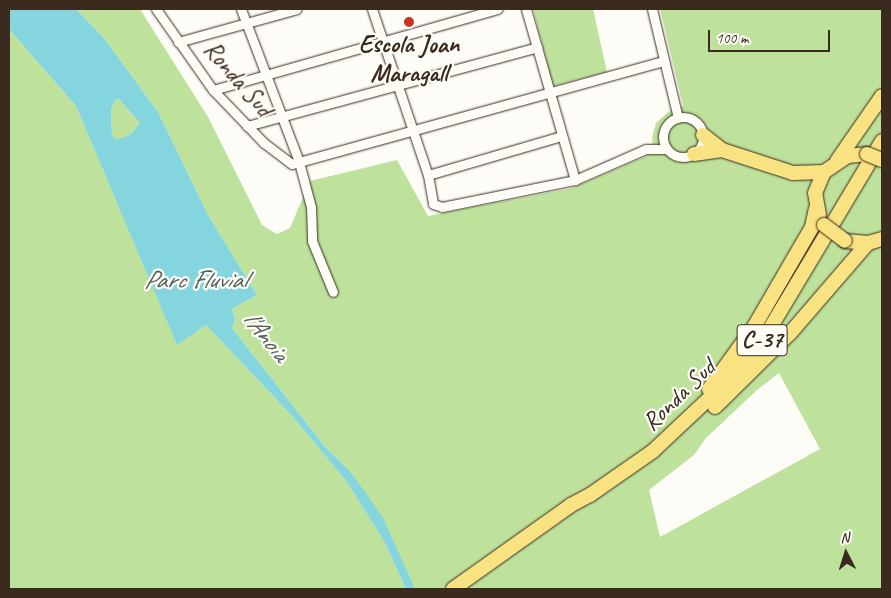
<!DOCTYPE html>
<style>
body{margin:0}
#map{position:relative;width:891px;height:598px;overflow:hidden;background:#fdfcf7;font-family:Caveat,sans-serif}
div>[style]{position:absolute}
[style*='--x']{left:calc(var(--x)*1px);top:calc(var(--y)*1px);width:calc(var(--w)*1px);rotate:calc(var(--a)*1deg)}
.green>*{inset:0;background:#bee29c}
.water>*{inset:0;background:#84d5dd}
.roads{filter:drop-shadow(0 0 1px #3b2a1e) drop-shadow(0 0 1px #3b2a1e)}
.minor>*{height:9px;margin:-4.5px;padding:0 4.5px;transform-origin:4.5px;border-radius:4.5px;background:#fdfcf7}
.minor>.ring{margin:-4.5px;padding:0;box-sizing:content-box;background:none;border:9px solid #fdfcf7;border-radius:50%}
.trunk>*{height:14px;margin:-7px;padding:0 7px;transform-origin:7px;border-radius:7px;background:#f8e281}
.bridges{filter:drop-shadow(0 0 1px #3b2a1e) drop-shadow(0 0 1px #3b2a1e)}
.trunk-bridge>*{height:14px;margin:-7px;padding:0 7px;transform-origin:7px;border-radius:7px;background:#f8e281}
.dots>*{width:14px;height:14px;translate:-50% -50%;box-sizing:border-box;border:2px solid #fdfcf7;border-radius:50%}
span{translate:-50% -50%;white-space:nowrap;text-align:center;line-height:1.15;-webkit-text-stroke:4.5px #fdfcf7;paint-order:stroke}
.shield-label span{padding:1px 4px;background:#fdfcf7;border:1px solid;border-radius:4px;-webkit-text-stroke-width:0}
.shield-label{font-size:24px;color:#3b2a1e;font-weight:700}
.poi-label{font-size:25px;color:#3b2a1e;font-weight:700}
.street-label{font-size:25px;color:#3b2a1e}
.water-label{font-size:26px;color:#515d57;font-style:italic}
.frame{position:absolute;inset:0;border:10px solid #3b2a1e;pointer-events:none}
.north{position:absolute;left:821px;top:528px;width:50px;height:50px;-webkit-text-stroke:4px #fdfcf7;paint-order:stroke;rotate:355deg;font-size:14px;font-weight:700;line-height:20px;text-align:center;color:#3b2a1e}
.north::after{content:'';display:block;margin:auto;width:18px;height:22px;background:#3b2a1e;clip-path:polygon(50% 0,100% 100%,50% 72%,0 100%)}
.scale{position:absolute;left:708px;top:30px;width:122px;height:22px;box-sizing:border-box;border:2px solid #3b2a1e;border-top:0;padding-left:6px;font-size:15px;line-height:18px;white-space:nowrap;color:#3b2a1e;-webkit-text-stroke:4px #fdfcf7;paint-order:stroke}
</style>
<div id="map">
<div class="green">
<div style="clip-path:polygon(evenodd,76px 9px,140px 9px,208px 117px,262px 225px,277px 234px,290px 228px,310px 181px,397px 160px,428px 216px,572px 188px,654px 153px,652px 138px,656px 123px,668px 112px,683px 106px,660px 9px,882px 9px,882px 589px,415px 589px,347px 468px,326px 448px,232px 328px,235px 320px,232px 309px,257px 295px,208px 215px,158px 112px,104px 38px,76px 9px,779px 373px,820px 449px,660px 537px,649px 490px,694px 455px,706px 438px,757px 390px,779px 373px)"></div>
<div style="clip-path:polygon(533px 9px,593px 9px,607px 72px,553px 86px)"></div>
<div style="clip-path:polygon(9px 29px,76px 106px,177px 344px,206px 325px,293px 417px,347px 482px,385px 543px,406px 589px,9px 589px)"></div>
<div style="clip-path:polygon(119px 99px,140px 123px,131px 134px,117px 141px,112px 136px,111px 110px,115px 100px)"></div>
</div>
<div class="water">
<div style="clip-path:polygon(evenodd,9px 9px,76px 9px,104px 38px,158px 112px,208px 215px,257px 295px,232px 309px,235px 320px,232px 328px,326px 448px,347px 468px,366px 493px,383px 518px,415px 589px,406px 589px,385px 543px,347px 482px,293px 417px,206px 325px,177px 345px,76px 106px,9px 29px,9px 9px,119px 99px,140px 123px,131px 134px,117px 140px,112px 136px,111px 110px,115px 100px,119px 99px)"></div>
</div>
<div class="roads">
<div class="minor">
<div style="--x:156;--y:9;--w:99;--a:54.9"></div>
<div style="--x:213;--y:90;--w:74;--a:46.1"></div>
<div style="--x:264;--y:143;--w:35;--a:37"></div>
<div style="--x:292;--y:164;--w:386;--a:-15.5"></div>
<div style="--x:241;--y:9;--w:164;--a:69.2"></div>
<div style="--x:299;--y:162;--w:47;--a:75.1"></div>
<div style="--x:311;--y:207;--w:34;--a:88"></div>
<div style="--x:312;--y:241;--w:55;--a:67.6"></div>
<div style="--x:372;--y:9;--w:175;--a:71.4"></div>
<div style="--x:428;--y:175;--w:29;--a:80"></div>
<div style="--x:433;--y:204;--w:9;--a:18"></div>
<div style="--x:442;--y:207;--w:136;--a:-11.5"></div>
<div style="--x:575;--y:180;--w:77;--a:-23.6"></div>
<div style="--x:646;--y:149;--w:20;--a:0"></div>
<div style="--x:526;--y:9;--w:178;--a:74"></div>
<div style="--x:652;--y:9;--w:112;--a:76.6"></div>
<div style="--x:178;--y:42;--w:123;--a:-15.5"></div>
<div style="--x:213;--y:90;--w:296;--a:-15.9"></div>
<div class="ring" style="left:663px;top:117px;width:31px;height:31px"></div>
<div style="--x:247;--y:126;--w:301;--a:-15.2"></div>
<div style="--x:428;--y:175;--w:139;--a:-16.3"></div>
</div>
<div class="trunk">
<div style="--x:703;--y:135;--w:24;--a:38"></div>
<div style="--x:694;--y:154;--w:28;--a:-8"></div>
<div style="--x:722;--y:150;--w:75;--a:17.9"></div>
<div style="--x:793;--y:173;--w:31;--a:-2"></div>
<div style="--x:837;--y:161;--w:79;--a:-55.3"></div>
<div style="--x:819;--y:215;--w:22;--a:-100"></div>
<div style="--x:815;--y:193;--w:23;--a:-67"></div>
<div style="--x:824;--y:172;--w:29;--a:-34"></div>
<div style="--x:848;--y:156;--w:19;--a:-6"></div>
<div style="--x:845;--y:241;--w:23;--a:5"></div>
<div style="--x:868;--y:243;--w:15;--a:-16"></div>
<div style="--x:709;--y:389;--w:77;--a:-54"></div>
<div style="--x:754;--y:327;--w:116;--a:-59.9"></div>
<div style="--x:812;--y:227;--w:19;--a:-78"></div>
<div style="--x:715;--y:407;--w:108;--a:-44.6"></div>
<div style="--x:792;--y:331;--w:116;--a:-49.2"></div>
<div style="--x:453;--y:589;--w:145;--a:-35.4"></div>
<div style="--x:571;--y:505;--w:21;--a:-28"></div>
<div style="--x:590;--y:495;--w:77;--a:-34.9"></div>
<div style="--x:653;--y:451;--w:111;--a:-43.2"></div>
<div style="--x:734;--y:375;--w:51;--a:-51.3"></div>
<div style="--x:766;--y:335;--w:226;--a:-59.1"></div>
</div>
</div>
<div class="bridges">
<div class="trunk-bridge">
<div style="--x:867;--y:154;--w:16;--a:22"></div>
<div style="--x:824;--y:225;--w:26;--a:37"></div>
</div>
</div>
<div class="dots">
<div style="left:409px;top:22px;background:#c8321e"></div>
</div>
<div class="shield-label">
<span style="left:762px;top:340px">C-37</span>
</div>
<div class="poi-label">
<span style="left:409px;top:59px">Escola Joan<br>Maragall</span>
</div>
<div class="street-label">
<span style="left:238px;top:79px;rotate:49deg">Ronda Sud</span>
<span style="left:679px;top:395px;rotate:-44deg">Ronda Sud</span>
</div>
<div class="water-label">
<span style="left:195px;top:280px">Parc Fluvial</span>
<span style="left:266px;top:336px;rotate:51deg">l'Anoia</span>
</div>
<div class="frame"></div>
<div class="north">N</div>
<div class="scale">100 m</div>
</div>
